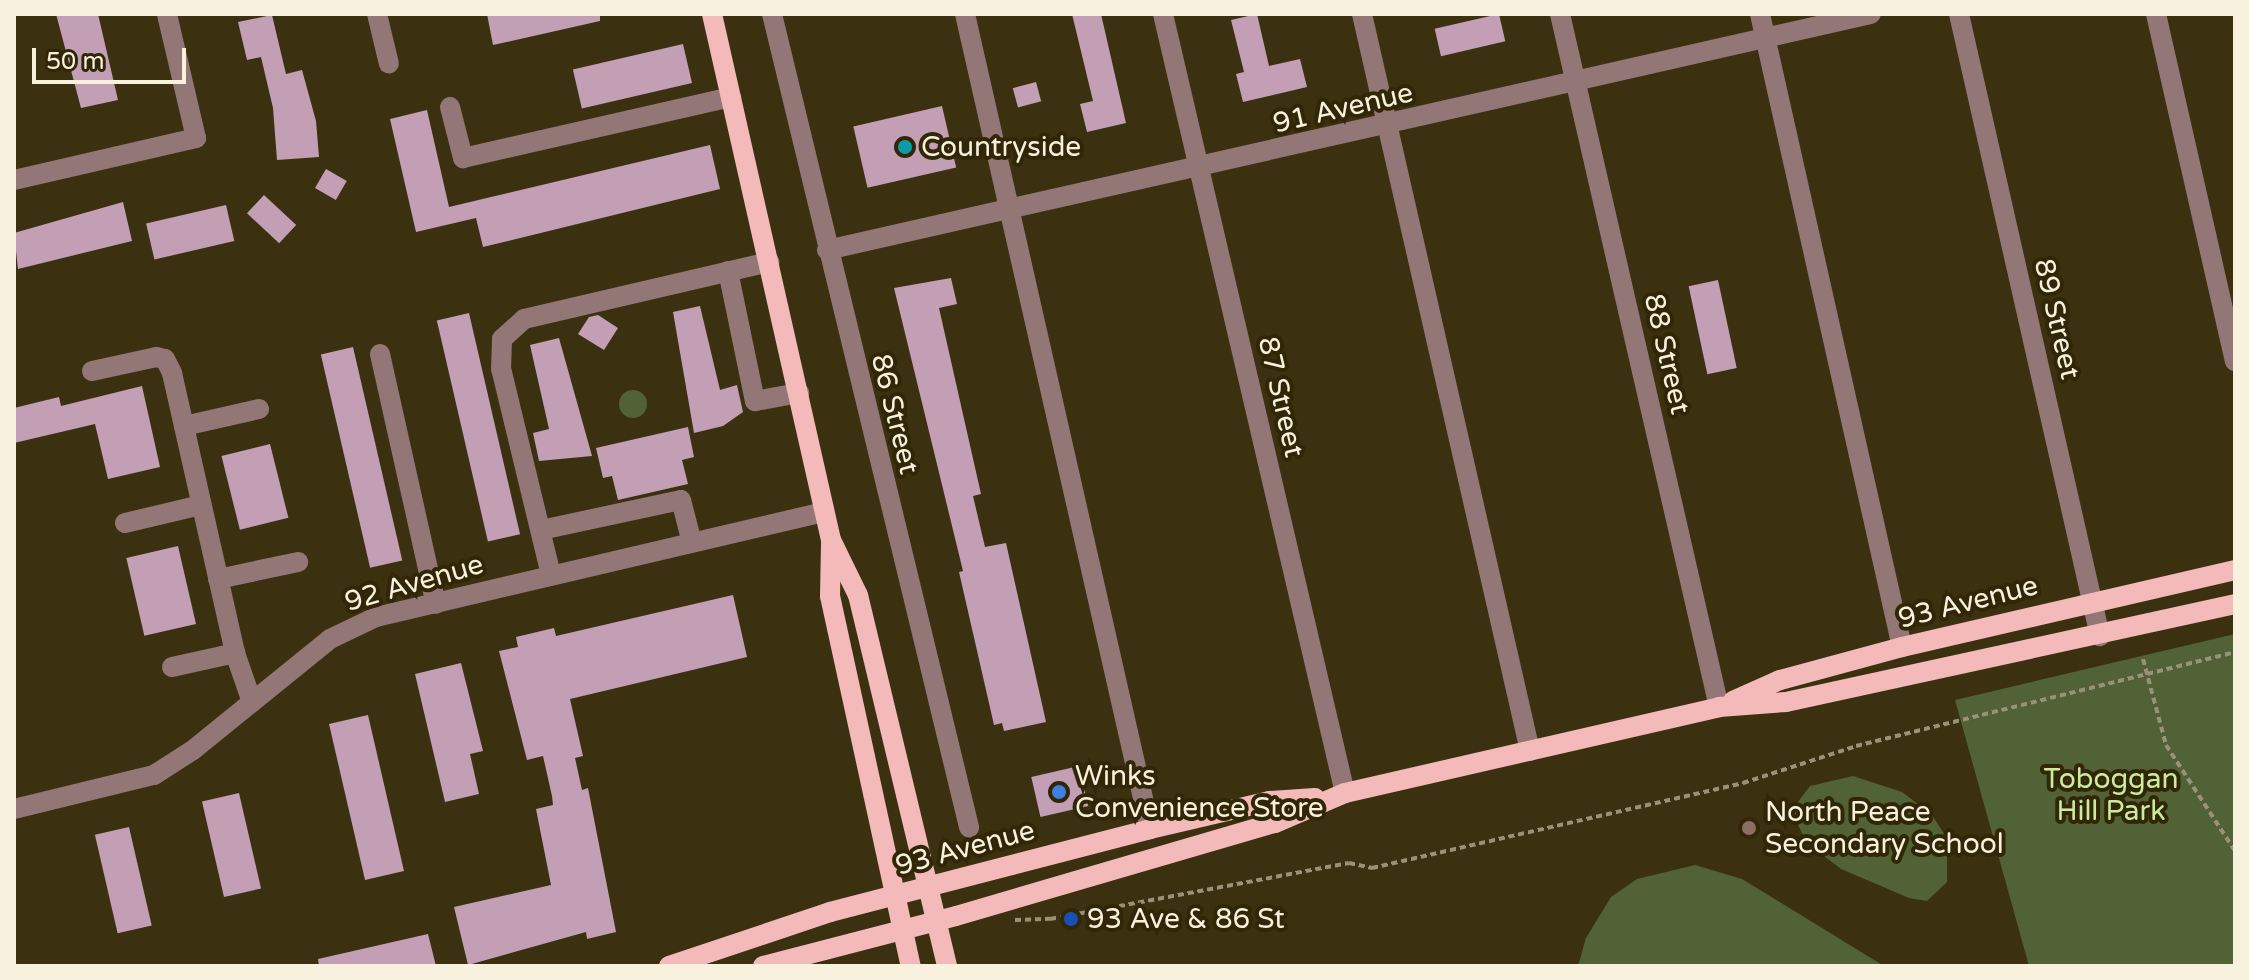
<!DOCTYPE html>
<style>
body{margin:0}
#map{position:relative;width:2249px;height:980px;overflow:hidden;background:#3b3111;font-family:"Varela Round",sans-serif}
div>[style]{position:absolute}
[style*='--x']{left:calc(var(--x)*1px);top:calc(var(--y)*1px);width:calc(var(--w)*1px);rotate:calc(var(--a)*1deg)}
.green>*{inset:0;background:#506236}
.round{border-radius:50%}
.building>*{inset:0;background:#c29fb4;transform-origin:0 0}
.path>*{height:4px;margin-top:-2px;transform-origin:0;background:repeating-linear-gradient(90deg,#999178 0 6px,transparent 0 10px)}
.minor>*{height:20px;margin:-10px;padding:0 10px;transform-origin:10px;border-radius:10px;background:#937676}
.major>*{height:20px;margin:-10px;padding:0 10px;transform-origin:10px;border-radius:10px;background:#f4baba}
.dots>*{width:22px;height:22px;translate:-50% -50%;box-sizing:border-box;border:4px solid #312706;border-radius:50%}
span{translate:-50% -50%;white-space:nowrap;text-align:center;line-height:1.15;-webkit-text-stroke:8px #312706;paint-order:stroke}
.street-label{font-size:28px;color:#f7f1de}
.poi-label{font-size:28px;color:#f7f1de}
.left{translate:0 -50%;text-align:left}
.park-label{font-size:28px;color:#cbec9d}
.frame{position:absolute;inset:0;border:16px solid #f7f1de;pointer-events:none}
.scale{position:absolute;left:32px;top:48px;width:154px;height:36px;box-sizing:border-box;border:4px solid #f7f1de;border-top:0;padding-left:10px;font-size:24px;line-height:28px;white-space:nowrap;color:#f7f1de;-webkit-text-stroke:6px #312706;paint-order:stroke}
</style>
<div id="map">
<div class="green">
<div class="round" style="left:619px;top:390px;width:28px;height:28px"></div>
<div style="clip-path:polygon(2235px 634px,2235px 966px,2029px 966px,1955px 700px)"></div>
<div style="clip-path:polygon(1853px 776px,1902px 792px,1931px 814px,1947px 838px,1947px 882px,1927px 901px,1909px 898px,1841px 869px,1807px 843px,1791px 811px,1810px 786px)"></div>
<div style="clip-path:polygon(1695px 865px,1742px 879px,1884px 966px,1578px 966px,1586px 938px,1611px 897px,1637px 879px)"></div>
</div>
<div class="building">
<div style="clip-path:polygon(56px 14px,98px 14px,118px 100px,81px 108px)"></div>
<div style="clip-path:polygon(487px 14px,600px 14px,600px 21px,493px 45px)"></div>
<div style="clip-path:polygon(1072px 14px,1101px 14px,1126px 123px,1087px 132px,1080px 104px,1093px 101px)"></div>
<div style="clip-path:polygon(1257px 14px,1269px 66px,1300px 59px,1307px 87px,1243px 102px,1236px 74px,1244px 72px,1231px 20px)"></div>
<div style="left:1499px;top:14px;width:28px;height:66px;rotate:77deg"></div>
<div style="clip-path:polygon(272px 15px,286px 74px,302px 70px,316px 121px,319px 157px,277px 160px,273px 108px,261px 57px,247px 60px,238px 22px)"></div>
<div style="left:683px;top:44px;width:40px;height:113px;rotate:77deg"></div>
<div style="left:1036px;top:82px;width:20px;height:24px;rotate:75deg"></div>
<div style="left:942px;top:106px;width:63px;height:91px;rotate:77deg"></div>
<div style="clip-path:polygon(427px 110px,449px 207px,710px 145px,720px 189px,483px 247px,476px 218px,416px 232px,390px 119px)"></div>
<div style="left:326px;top:169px;width:24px;height:22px;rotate:30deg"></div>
<div style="left:264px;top:195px;width:44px;height:25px;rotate:43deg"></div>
<div style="clip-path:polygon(123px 202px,132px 241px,18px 269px,14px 233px)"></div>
<div style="left:226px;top:205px;width:37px;height:82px;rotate:77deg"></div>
<div style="clip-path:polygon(951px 278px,957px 304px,939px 308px,981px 494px,973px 496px,985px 547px,1006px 543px,1046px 722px,1004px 731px,1002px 723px,994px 725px,959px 572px,963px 571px,894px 288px)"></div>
<div style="left:1718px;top:280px;width:90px;height:30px;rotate:78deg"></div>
<div style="clip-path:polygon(700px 306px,720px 390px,737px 385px,743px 412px,723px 426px,694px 433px,673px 312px)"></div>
<div style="left:469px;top:313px;width:227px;height:33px;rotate:77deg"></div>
<div style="clip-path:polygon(598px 315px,618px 328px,604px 350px,578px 334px,589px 317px)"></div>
<div style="clip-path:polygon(559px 338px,592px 456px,539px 461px,533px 433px,549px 429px,530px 345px)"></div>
<div style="left:353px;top:347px;width:219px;height:33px;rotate:77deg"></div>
<div style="clip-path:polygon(142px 386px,160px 467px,108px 479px,95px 424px,14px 443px,14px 408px,59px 397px,61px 406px)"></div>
<div style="clip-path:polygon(688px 427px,694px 457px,682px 460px,688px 484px,618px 500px,612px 476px,603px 478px,596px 448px)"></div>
<div style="left:270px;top:444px;width:76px;height:50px;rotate:76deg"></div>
<div style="left:178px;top:546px;width:80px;height:53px;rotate:77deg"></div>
<div style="clip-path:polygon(733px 595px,747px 657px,570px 699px,583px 756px,575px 758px,582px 790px,588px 788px,616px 932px,587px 939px,586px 932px,468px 965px,454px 907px,551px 885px,536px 809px,553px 805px,552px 796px,543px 756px,527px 760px,499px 651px,518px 647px,516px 637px,554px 628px,556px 636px)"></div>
<div style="clip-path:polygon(461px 663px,483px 751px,470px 754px,479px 794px,445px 802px,415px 674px)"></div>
<div style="left:368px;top:715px;width:160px;height:40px;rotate:77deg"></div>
<div style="left:1079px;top:766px;width:41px;height:49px;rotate:77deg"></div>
<div style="left:239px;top:793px;width:98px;height:38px;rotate:77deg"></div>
<div style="left:129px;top:827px;width:101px;height:35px;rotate:77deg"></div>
<div style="clip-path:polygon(428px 934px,436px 966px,319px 966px,318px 959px)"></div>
</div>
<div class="path">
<div style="--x:2143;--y:659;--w:89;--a:75"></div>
<div style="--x:2166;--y:745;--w:126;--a:56.9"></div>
<div style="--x:1015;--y:920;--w:35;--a:-2"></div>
<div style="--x:1050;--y:919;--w:304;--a:-10.6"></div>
<div style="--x:1349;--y:863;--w:24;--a:12"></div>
<div style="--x:1372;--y:868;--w:381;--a:-12.9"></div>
<div style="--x:1743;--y:783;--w:119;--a:-18.1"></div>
<div style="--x:1856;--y:746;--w:390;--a:-13.9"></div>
</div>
<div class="minor">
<div style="--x:377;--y:14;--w:51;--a:76.5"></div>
<div style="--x:772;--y:14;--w:837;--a:76.38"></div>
<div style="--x:965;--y:14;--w:836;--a:77.21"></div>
<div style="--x:1163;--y:14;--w:800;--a:76.85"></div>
<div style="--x:1362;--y:14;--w:756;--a:77.16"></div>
<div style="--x:1560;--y:14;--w:711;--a:77.08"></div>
<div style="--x:1760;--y:14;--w:649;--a:77.36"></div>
<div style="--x:1959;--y:14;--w:638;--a:77.23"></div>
<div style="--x:2156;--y:14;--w:356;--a:77.2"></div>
<div style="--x:450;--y:107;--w:53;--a:75.7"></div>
<div style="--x:463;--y:158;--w:275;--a:-12.8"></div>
<div style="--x:14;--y:180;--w:187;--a:-13"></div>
<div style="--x:196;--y:138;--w:127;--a:-103.2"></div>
<div style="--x:827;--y:250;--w:1070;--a:-12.74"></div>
<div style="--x:728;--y:271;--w:133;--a:78.3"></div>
<div style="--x:755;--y:401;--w:45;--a:-10.3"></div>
<div style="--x:380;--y:354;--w:256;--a:77.4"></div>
<div style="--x:92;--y:371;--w:66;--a:-12.3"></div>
<div style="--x:156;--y:357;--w:9;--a:13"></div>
<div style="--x:165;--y:359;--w:16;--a:63"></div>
<div style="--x:172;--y:373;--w:287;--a:77.3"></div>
<div style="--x:235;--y:653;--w:52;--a:70.9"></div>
<div style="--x:184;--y:426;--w:77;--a:-12.8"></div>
<div style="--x:125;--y:523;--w:78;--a:-13.3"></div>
<div style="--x:541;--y:530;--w:143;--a:-12.1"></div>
<div style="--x:681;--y:500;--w:40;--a:75.6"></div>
<div style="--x:551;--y:575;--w:212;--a:-103.6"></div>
<div style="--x:501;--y:369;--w:30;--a:-88"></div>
<div style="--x:502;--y:339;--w:30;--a:-42"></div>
<div style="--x:524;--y:319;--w:252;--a:-13.1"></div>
<div style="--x:218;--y:579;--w:82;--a:-12"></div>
<div style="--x:172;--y:667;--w:65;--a:-12.5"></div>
<div style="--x:14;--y:809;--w:144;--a:-13.7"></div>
<div style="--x:154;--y:775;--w:46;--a:-32.7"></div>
<div style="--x:193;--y:750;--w:176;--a:-39"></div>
<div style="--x:330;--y:639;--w:51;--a:-25.6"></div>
<div style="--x:376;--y:617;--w:460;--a:-13.2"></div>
</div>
<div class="major">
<div style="--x:712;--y:14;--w:539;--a:77.25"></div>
<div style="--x:831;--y:540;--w:61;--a:63.9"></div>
<div style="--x:858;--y:595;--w:382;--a:76.5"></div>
<div style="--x:831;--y:544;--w:52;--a:91.1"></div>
<div style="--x:830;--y:596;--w:379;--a:77.7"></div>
<div style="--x:1733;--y:701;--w:51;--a:-24.1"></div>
<div style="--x:1780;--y:680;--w:126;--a:-15.1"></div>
<div style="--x:1902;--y:647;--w:342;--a:-13"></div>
<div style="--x:669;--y:966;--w:170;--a:-18.5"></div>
<div style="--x:830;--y:912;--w:331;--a:-14.5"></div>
<div style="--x:1150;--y:829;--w:122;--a:-13.2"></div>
<div style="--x:1269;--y:801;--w:46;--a:-3.7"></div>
<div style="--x:763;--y:966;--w:199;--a:-14.5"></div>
<div style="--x:956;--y:916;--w:332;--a:-16.3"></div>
<div style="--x:1275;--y:823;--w:76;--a:-23.2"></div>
<div style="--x:1345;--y:793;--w:384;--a:-12.9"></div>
<div style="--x:1719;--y:707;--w:67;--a:-4.3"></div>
<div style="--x:1786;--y:702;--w:460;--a:-12.3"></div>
</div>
<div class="dots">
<div style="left:905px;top:147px;background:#0f9aa8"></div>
<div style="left:1059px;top:792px;background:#3f7fe0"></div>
<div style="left:1749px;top:828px;background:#8d6e63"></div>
<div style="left:1071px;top:919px;background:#1a4fb4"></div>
</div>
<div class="street-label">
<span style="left:1343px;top:108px;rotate:-13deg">91 Avenue</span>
<span style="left:2057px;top:319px;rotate:77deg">89 Street</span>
<span style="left:1667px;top:354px;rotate:77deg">88 Street</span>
<span style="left:1281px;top:397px;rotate:77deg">87 Street</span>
<span style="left:895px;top:414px;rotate:76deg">86 Street</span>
<span style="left:414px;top:583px;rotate:-16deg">92 Avenue</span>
<span style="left:1968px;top:602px;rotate:-14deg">93 Avenue</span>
<span style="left:965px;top:848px;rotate:-15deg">93 Avenue</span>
</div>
<div class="poi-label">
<span class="left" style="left:921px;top:147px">Countryside</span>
<span class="left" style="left:1075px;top:792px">Winks<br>Convenience Store</span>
<span class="left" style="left:1765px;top:828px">North Peace<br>Secondary School</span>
<span class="left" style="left:1087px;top:919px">93 Ave &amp; 86 St</span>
</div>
<div class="park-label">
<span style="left:2111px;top:795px">Toboggan<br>Hill Park</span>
</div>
<div class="frame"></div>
<div class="scale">50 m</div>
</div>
